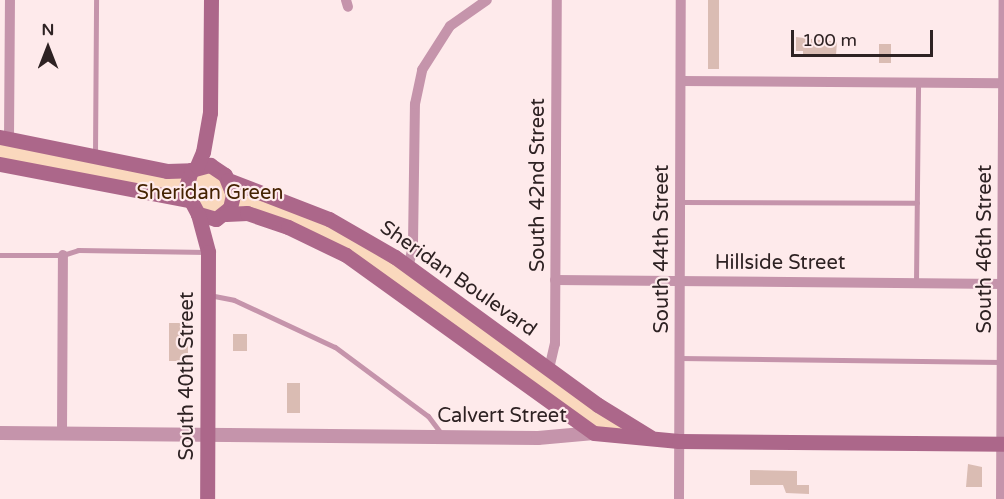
<!DOCTYPE html>
<style>
body{margin:0}
#map{position:relative;width:1004px;height:499px;overflow:hidden;background:#feeaeb;font-family:"Varela Round",sans-serif}
div>[style]{position:absolute}
[style*='--x']{left:calc(var(--x)*1px);top:calc(var(--y)*1px);width:calc(var(--w)*1px);rotate:calc(var(--a)*1deg)}
.green>*{inset:0;background:#fad8bd}
.building>*{inset:0;background:#dabcb3;transform-origin:0 0}
.service>*{height:5px;margin:-2.5px;padding:0 2.5px;transform-origin:2.5px;border-radius:2.5px;background:#c594ab}
.minor>*{height:10px;margin:-5px;padding:0 5px;transform-origin:5px;border-radius:5px;background:#c594ab}
.tertiary>*{height:14px;margin:-7px;padding:0 7px;transform-origin:7px;border-radius:7px;background:#c594ab}
.secondary>*{height:15px;margin:-7.5px;padding:0 7.5px;transform-origin:7.5px;border-radius:7.5px;background:#ac678a}
span{translate:-50% -50%;white-space:nowrap;text-align:center;line-height:1.15;-webkit-text-stroke:4.5px #feeaeb;paint-order:stroke}
.street-label{font-size:20px;color:#2e2223}
.park-label{font-size:20px;color:#420}
.north{position:absolute;left:18px;top:18px;width:60px;height:60px;-webkit-text-stroke:4px #feeaeb;paint-order:stroke;rotate:0deg;font-size:16px;font-weight:700;line-height:24px;text-align:center;color:#2e2223}
.north::after{content:'';display:block;margin:auto;width:21px;height:27px;background:#2e2223;clip-path:polygon(50% 0,100% 100%,50% 72%,0 100%)}
.scale{position:absolute;left:791px;top:30px;width:142px;height:27px;box-sizing:border-box;border:3px solid #2e2223;border-top:0;padding-left:8px;font-size:18px;line-height:21px;white-space:nowrap;color:#2e2223;-webkit-text-stroke:4px #feeaeb;paint-order:stroke}
</style>
<div id="map">
<div class="green">
<div style="clip-path:polygon(0 137px,167px 171px,197px 166px,329px 219px,650px 437px,607px 436px,317px 239px,227px 214px,0 164px)"></div>
</div>
<div class="building">
<div style="left:708px;top:0;width:11px;height:69px"></div>
<div style="clip-path:polygon(796px 37px,837px 42px,836px 55px,803px 55px,803px 51px,796px 51px)"></div>
<div style="left:879px;top:44px;width:12px;height:19px"></div>
<div style="left:169px;top:323px;width:19px;height:38px"></div>
<div style="left:233px;top:334px;width:14px;height:17px"></div>
<div style="left:287px;top:383px;width:13px;height:30px"></div>
<div style="clip-path:polygon(968px 464px,982px 467px,982px 487px,966px 487px)"></div>
<div style="clip-path:polygon(750px 470px,797px 471px,797px 485px,809px 485px,809px 494px,786px 493px,783px 485px,750px 485px)"></div>
</div>
<div class="service">
<div style="--x:95;--y:154;--w:154;--a:-89.6"></div>
<div style="--x:680;--y:202;--w:237;--a:0.2"></div>
<div style="--x:0;--y:255;--w:63;--a:0"></div>
<div style="--x:63;--y:255;--w:16;--a:-18"></div>
<div style="--x:78;--y:250;--w:129;--a:0.9"></div>
<div style="--x:916;--y:282;--w:199;--a:-89.4"></div>
<div style="--x:209;--y:295;--w:25;--a:11"></div>
<div style="--x:234;--y:300;--w:111;--a:25"></div>
<div style="--x:335;--y:347;--w:116;--a:36.6"></div>
<div style="--x:428;--y:416;--w:25;--a:53"></div>
<div style="--x:679;--y:358;--w:323;--a:0.7"></div>
</div>
<div class="minor">
<div style="--x:346;--y:0;--w:7;--a:74"></div>
<div style="--x:681;--y:81;--w:322;--a:0.4"></div>
<div style="--x:9;--y:139;--w:139;--a:-89.6"></div>
<div style="--x:409;--y:265;--w:21;--a:-79"></div>
<div style="--x:413;--y:244;--w:140;--a:-89.2"></div>
<div style="--x:415;--y:104;--w:35;--a:-78"></div>
<div style="--x:422;--y:70;--w:52;--a:-57.5"></div>
<div style="--x:450;--y:26;--w:45;--a:-35.1"></div>
<div style="--x:555;--y:280;--w:449;--a:0.5"></div>
<div style="--x:549;--y:369;--w:26;--a:-77"></div>
<div style="--x:555;--y:344;--w:344;--a:-89.7"></div>
<div style="--x:62;--y:433;--w:178;--a:-89.7"></div>
<div style="--x:679;--y:499;--w:499;--a:-89.8"></div>
<div style="--x:1001;--y:499;--w:499;--a:-89.7"></div>
</div>
<div class="tertiary">
<div style="--x:0;--y:433;--w:538;--a:0.53"></div>
<div style="--x:538;--y:438;--w:56;--a:-5.1"></div>
</div>
<div class="secondary">
<div style="--x:0;--y:137;--w:170;--a:11.5"></div>
<div style="--x:167;--y:171;--w:24;--a:-2"></div>
<div style="--x:0;--y:164;--w:191;--a:10.8"></div>
<div style="--x:210;--y:165;--w:18;--a:34"></div>
<div style="--x:225;--y:175;--w:22;--a:68"></div>
<div style="--x:233;--y:195;--w:13;--a:103"></div>
<div style="--x:230;--y:208;--w:18;--a:142"></div>
<div style="--x:216;--y:219;--w:19;--a:-164"></div>
<div style="--x:198;--y:214;--w:27;--a:-118"></div>
<div style="--x:185;--y:190;--w:21;--a:-73"></div>
<div style="--x:191;--y:170;--w:20;--a:-15"></div>
<div style="--x:197;--y:166;--w:15;--a:-67"></div>
<div style="--x:203;--y:152;--w:40;--a:-80"></div>
<div style="--x:210;--y:113;--w:113;--a:-89.5"></div>
<div style="--x:228;--y:180;--w:108;--a:21.1"></div>
<div style="--x:329;--y:219;--w:76;--a:29.9"></div>
<div style="--x:395;--y:257;--w:251;--a:36.1"></div>
<div style="--x:598;--y:405;--w:61;--a:31.6"></div>
<div style="--x:198;--y:214;--w:39;--a:75"></div>
<div style="--x:208;--y:252;--w:247;--a:90.2"></div>
<div style="--x:226;--y:214;--w:21;--a:-3"></div>
<div style="--x:247;--y:213;--w:43;--a:18.9"></div>
<div style="--x:288;--y:227;--w:64;--a:25.8"></div>
<div style="--x:346;--y:255;--w:305;--a:35.7"></div>
<div style="--x:594;--y:433;--w:85;--a:5.4"></div>
<div style="--x:679;--y:441;--w:325;--a:0.5"></div>
</div>
<div class="street-label">
<span style="left:538px;top:185px;rotate:-90deg">South 42nd Street</span>
<span style="left:662px;top:249px;rotate:-90deg">South 44th Street</span>
<span style="left:985px;top:249px;rotate:-90deg">South 46th Street</span>
<span style="left:780px;top:263px">Hillside Street</span>
<span style="left:458px;top:279px;rotate:35deg">Sheridan Boulevard</span>
<span style="left:187px;top:376px;rotate:-90deg">South 40th Street</span>
<span style="left:502px;top:416px">Calvert Street</span>
</div>
<div class="park-label">
<span style="left:210px;top:193px">Sheridan Green</span>
</div>
<div class="north">N</div>
<div class="scale">100 m</div>
</div>
